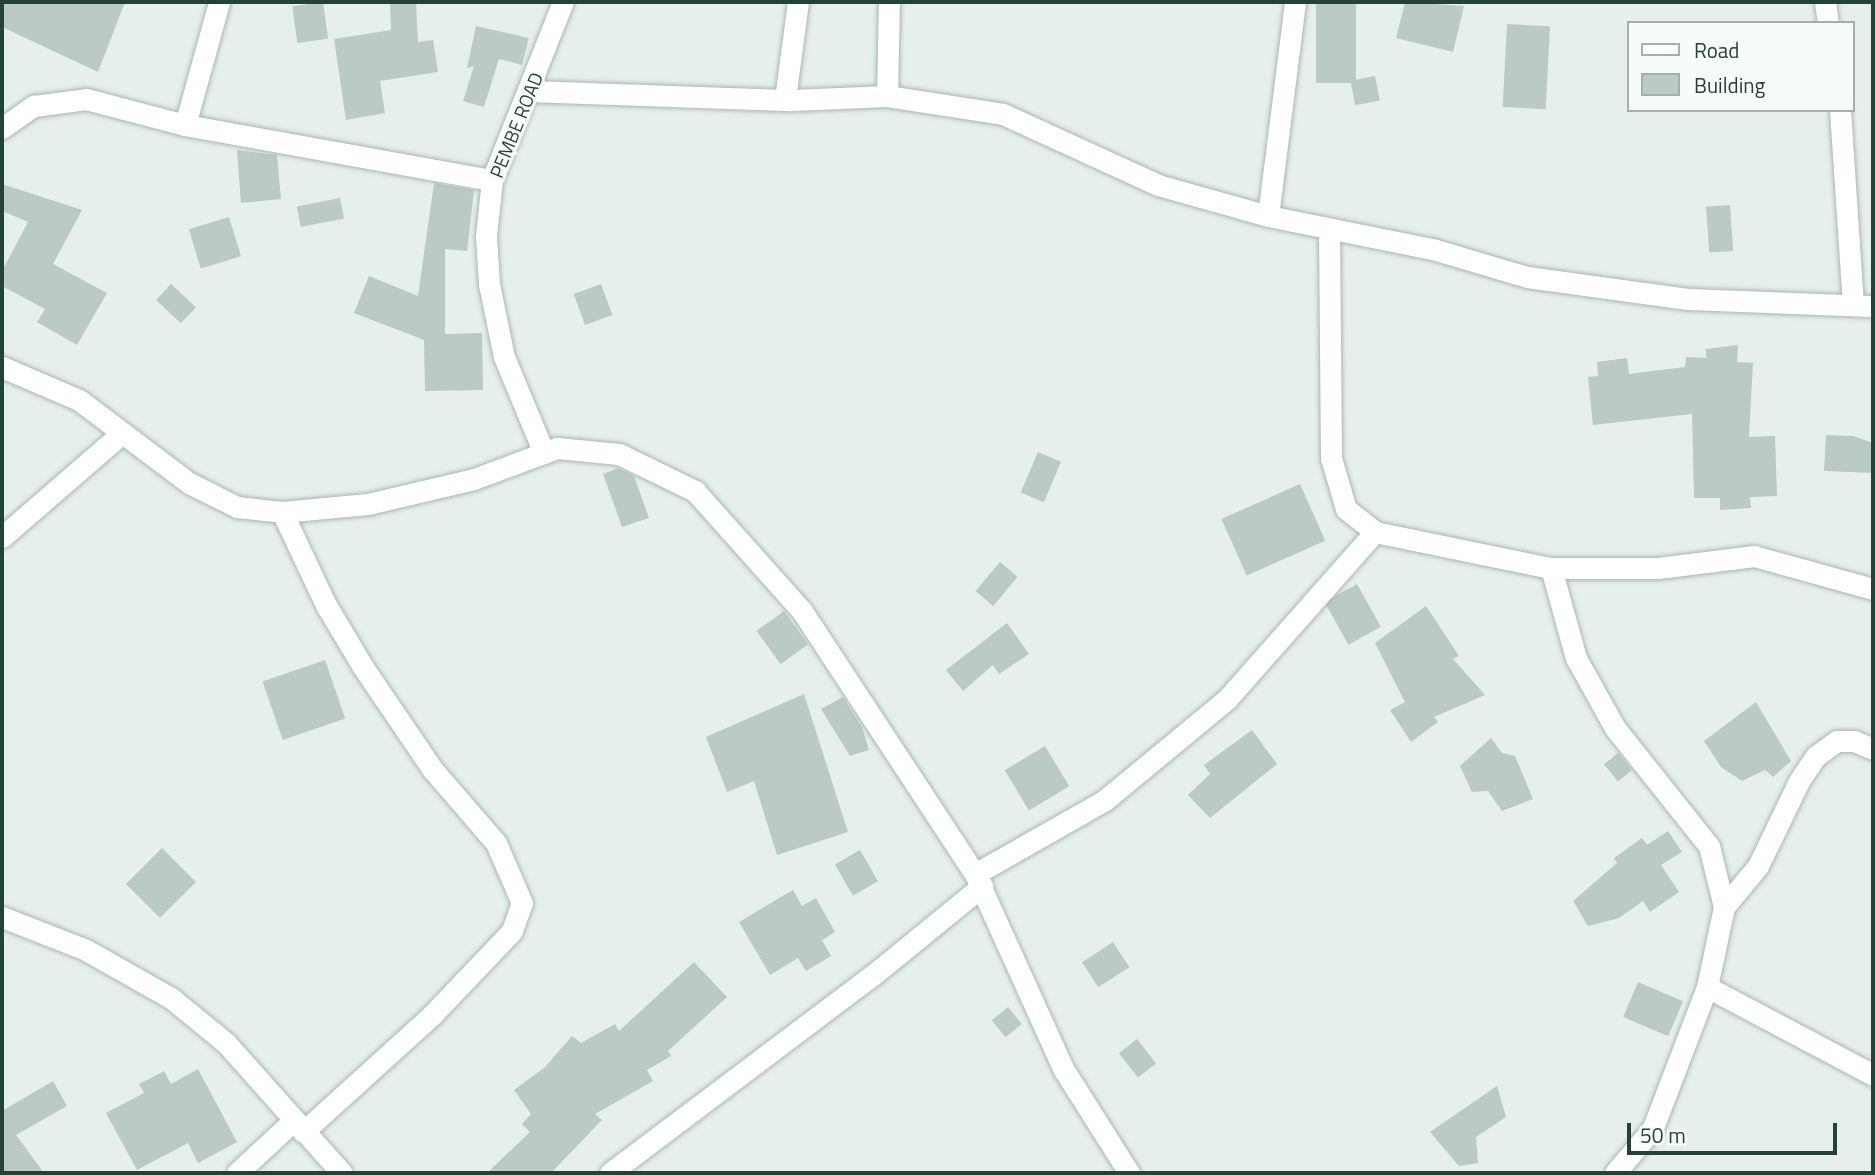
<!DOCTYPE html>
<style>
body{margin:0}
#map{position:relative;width:1875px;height:1175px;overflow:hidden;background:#e6efeb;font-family:"Titillium Web",sans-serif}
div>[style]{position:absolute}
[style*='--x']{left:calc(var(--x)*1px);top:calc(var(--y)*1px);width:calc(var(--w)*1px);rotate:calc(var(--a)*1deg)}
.building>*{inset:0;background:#bbcac4;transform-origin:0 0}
.roads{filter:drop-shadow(0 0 2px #a8b8b2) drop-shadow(0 0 2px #a8b8b2)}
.minor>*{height:21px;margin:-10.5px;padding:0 10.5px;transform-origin:10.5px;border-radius:10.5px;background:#fff}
span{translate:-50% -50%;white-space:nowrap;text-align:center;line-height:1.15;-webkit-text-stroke:6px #f7fbf9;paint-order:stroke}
.street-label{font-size:19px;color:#24423a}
.frame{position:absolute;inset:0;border:4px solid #24423a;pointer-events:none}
.legend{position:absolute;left:1627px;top:21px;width:228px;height:91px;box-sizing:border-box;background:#f7fbf9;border:2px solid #a3b1ad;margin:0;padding:9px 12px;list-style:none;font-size:21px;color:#24423a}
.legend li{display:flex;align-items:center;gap:14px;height:35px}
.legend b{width:35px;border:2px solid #a3b1ad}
.scale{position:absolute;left:1627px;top:1123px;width:210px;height:32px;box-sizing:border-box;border:4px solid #24423a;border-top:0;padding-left:9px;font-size:21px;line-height:24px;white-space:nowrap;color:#24423a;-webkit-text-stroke:5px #f7fbf9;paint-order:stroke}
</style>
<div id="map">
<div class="building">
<div style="clip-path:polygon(2px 2px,125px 2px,98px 72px,2px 27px)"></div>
<div style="left:323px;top:2px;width:37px;height:31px;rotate:82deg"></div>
<div style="clip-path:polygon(390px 2px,416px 2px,418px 42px,433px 40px,438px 72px,380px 81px,385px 113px,346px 120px,334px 39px,391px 30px)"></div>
<div style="left:1316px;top:2px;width:40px;height:81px"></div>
<div style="clip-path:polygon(1405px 2px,1464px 6px,1453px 52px,1396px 38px)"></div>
<div style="left:1507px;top:24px;width:43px;height:83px;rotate:3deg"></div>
<div style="clip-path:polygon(476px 26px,529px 38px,522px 65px,499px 59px,484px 107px,463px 101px,474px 66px,467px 68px)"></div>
<div style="left:1375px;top:76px;width:25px;height:25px;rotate:79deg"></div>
<div style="clip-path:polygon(237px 150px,277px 155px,281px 199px,241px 203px)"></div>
<div style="clip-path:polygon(434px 183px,474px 190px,467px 251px,445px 249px,445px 334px,482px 333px,483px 390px,425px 391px,424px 340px,354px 313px,369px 276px,418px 296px)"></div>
<div style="clip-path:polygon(2px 184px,82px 210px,53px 264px,107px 293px,77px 345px,37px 322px,45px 309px,2px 286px,2px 271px,28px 222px,2px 211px)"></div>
<div style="left:340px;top:198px;width:21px;height:44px;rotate:79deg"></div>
<div style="left:1730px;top:205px;width:46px;height:24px;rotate:86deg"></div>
<div style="left:229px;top:217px;width:41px;height:42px;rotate:73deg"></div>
<div style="left:171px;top:284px;width:34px;height:22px;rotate:43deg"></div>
<div style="left:601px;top:284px;width:33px;height:29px;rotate:70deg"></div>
<div style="clip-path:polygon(1738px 345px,1737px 362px,1753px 363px,1749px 437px,1775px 436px,1777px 496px,1750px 497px,1751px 508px,1720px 510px,1720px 498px,1694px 498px,1692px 414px,1593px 425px,1588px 377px,1598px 376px,1597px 362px,1627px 358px,1629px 374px,1685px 367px,1686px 357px,1706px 358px,1706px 349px)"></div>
<div style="clip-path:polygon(1826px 435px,1853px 436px,1873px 443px,1873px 473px,1824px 471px)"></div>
<div style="left:1038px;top:452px;width:25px;height:44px;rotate:23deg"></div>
<div style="clip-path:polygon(618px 468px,634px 476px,649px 518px,622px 527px,603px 474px)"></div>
<div style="left:1300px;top:484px;width:62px;height:86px;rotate:66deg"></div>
<div style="left:1000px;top:562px;width:23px;height:38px;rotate:40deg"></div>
<div style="left:1357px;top:584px;width:49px;height:37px;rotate:61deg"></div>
<div style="clip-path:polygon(1426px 606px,1459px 656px,1453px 659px,1485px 695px,1434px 717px,1438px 722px,1411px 742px,1390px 710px,1405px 702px,1375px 643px)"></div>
<div style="left:784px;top:611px;width:41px;height:34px;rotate:54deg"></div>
<div style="clip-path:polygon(1007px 623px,1029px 654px,999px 674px,993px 665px,963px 691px,946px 670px)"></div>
<div style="left:325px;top:660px;width:62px;height:66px;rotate:71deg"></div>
<div style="clip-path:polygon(804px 694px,848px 832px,777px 855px,754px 781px,727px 792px,706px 737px)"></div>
<div style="clip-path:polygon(843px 697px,862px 727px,869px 750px,850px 756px,821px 709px)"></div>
<div style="clip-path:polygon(1756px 702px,1791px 761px,1773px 777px,1765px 770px,1742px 781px,1721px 767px,1704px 741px)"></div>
<div style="clip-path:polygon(1252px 730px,1277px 764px,1210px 818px,1188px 795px,1210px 774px,1204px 765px)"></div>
<div style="clip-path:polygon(1491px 738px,1502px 753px,1515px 756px,1533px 799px,1502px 811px,1488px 791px,1472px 792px,1460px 766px)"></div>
<div style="left:1045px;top:746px;width:47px;height:47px;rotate:59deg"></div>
<div style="left:1618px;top:753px;width:22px;height:18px;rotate:51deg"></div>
<div style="clip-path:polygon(1668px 831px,1682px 852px,1661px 865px,1679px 892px,1650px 912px,1643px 901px,1619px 918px,1588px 926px,1573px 901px,1617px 863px,1614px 858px,1642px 838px,1647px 845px)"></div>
<div style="left:162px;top:848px;width:48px;height:51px;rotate:45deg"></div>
<div style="left:860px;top:850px;width:36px;height:29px;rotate:60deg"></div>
<div style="clip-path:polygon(793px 890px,802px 906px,816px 898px,835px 932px,822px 940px,831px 956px,806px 971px,798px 958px,770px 975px,739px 922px)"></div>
<div style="left:1113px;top:942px;width:30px;height:37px;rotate:57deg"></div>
<div style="clip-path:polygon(694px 962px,727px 997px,668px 1051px,671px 1056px,647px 1070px,653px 1081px,595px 1114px,602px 1120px,551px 1173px,487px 1173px,530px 1132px,522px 1124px,531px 1114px,514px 1090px,544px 1068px,572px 1036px,581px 1043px,615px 1024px,619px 1031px)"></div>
<div style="left:1638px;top:982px;width:49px;height:38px;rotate:23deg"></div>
<div style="left:1008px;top:1007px;width:22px;height:21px;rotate:51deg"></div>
<div style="left:1137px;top:1039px;width:31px;height:23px;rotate:52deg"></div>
<div style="clip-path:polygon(198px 1069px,237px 1142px,198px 1163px,188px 1143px,137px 1170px,106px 1113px,144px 1093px,139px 1084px,164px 1071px,171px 1084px)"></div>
<div style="clip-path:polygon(53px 1081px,67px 1106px,16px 1135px,44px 1173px,2px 1173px,2px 1111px)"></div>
<div style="clip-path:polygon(1497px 1086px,1506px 1117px,1476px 1137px,1478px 1163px,1459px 1166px,1430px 1132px)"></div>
</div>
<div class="roads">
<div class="minor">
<div style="--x:1825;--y:2;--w:21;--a:82"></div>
<div style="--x:529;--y:91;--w:263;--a:2"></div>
<div style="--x:792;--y:100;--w:95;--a:-2.4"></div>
<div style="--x:887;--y:96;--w:117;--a:8.8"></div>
<div style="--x:1003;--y:114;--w:170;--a:24.6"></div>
<div style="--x:1158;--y:185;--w:114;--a:15.7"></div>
<div style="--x:1268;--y:216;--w:171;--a:11.4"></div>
<div style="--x:1436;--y:250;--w:95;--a:16.5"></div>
<div style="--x:1527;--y:277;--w:162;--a:7.8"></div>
<div style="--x:1687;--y:299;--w:186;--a:2.2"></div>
<div style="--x:887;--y:96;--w:94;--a:-88.8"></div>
<div style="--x:785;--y:99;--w:98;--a:-82.4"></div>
<div style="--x:1840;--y:110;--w:194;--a:86.2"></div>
<div style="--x:185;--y:125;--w:128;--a:-74.5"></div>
<div style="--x:2;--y:128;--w:39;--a:-35"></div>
<div style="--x:34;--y:106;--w:52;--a:-7.7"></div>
<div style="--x:86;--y:99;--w:102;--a:14.7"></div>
<div style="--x:185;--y:125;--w:312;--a:10.2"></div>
<div style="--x:1268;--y:216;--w:216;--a:-82.8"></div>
<div style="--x:1329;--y:229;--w:229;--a:89.5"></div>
<div style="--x:1331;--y:458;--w:53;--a:73.6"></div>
<div style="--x:1346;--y:509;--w:37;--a:38"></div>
<div style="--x:1375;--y:532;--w:180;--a:11.6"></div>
<div style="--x:1551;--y:568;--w:107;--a:0"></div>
<div style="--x:1658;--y:568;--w:97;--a:-7.1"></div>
<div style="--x:1754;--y:556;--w:123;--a:15.5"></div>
<div style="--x:2;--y:367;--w:84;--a:23.2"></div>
<div style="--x:79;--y:400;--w:138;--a:37"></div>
<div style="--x:189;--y:483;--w:54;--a:26.6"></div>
<div style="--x:237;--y:507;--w:45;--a:6.3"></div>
<div style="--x:282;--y:512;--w:86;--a:-5.3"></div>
<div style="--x:368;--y:504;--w:109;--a:-13.3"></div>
<div style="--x:474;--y:479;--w:89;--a:-20.5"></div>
<div style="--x:557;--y:448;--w:62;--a:5.5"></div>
<div style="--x:619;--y:454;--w:85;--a:26"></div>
<div style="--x:695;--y:491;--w:161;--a:48.3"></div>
<div style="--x:802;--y:611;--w:315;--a:56.7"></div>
<div style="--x:975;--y:874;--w:215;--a:65.6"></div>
<div style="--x:1064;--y:1070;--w:122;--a:57.7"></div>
<div style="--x:544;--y:453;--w:104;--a:-112.6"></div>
<div style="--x:504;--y:357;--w:75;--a:-101.6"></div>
<div style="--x:489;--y:284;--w:48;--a:-93.6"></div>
<div style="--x:486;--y:236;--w:56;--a:-83.9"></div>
<div style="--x:492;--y:180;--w:192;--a:-68.3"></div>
<div style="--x:282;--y:512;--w:103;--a:64.7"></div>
<div style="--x:326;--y:605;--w:72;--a:59.2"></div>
<div style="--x:363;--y:667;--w:125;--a:55.8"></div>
<div style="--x:433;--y:770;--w:96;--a:49.2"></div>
<div style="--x:496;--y:843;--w:65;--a:66.6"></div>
<div style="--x:522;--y:903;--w:30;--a:110"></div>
<div style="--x:512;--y:931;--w:116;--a:133.6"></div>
<div style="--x:432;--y:1015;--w:174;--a:137.8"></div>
<div style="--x:2;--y:537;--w:157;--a:-40.9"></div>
<div style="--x:1551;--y:568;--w:93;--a:74.5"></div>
<div style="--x:1576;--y:658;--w:80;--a:60.9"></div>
<div style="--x:1615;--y:728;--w:151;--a:51.5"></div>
<div style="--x:1709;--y:846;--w:63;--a:76.2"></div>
<div style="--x:1724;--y:907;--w:82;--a:102"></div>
<div style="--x:1707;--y:987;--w:151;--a:111"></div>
<div style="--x:1653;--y:1128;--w:59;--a:130.2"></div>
<div style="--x:975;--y:874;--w:150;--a:-29.6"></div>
<div style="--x:1105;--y:800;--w:158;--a:-39.6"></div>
<div style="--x:1227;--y:699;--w:223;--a:-48.5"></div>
<div style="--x:1724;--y:907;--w:53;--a:-50.3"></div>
<div style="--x:1758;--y:866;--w:94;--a:-64.2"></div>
<div style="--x:1799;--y:781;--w:30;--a:-56"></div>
<div style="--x:1816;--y:756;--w:26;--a:-36"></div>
<div style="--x:1837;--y:741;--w:17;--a:0"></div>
<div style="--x:1854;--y:741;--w:21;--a:23"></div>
<div style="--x:2;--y:917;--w:90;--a:21.4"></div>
<div style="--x:86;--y:950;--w:98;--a:29.5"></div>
<div style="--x:171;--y:998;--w:71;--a:39.3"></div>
<div style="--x:226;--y:1043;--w:174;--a:48.3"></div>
<div style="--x:1707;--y:987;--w:188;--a:27.9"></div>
<div style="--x:237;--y:1173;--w:75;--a:-42.8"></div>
<div style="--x:610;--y:1173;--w:329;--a:-37"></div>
<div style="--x:873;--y:975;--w:141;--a:-39.2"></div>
</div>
</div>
<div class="street-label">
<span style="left:516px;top:125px;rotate:-68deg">PEMBE ROAD</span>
</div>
<div class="frame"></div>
<ul class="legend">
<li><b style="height:9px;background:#fff"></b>Road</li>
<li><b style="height:19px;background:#bbcac4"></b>Building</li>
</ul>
<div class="scale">50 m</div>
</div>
